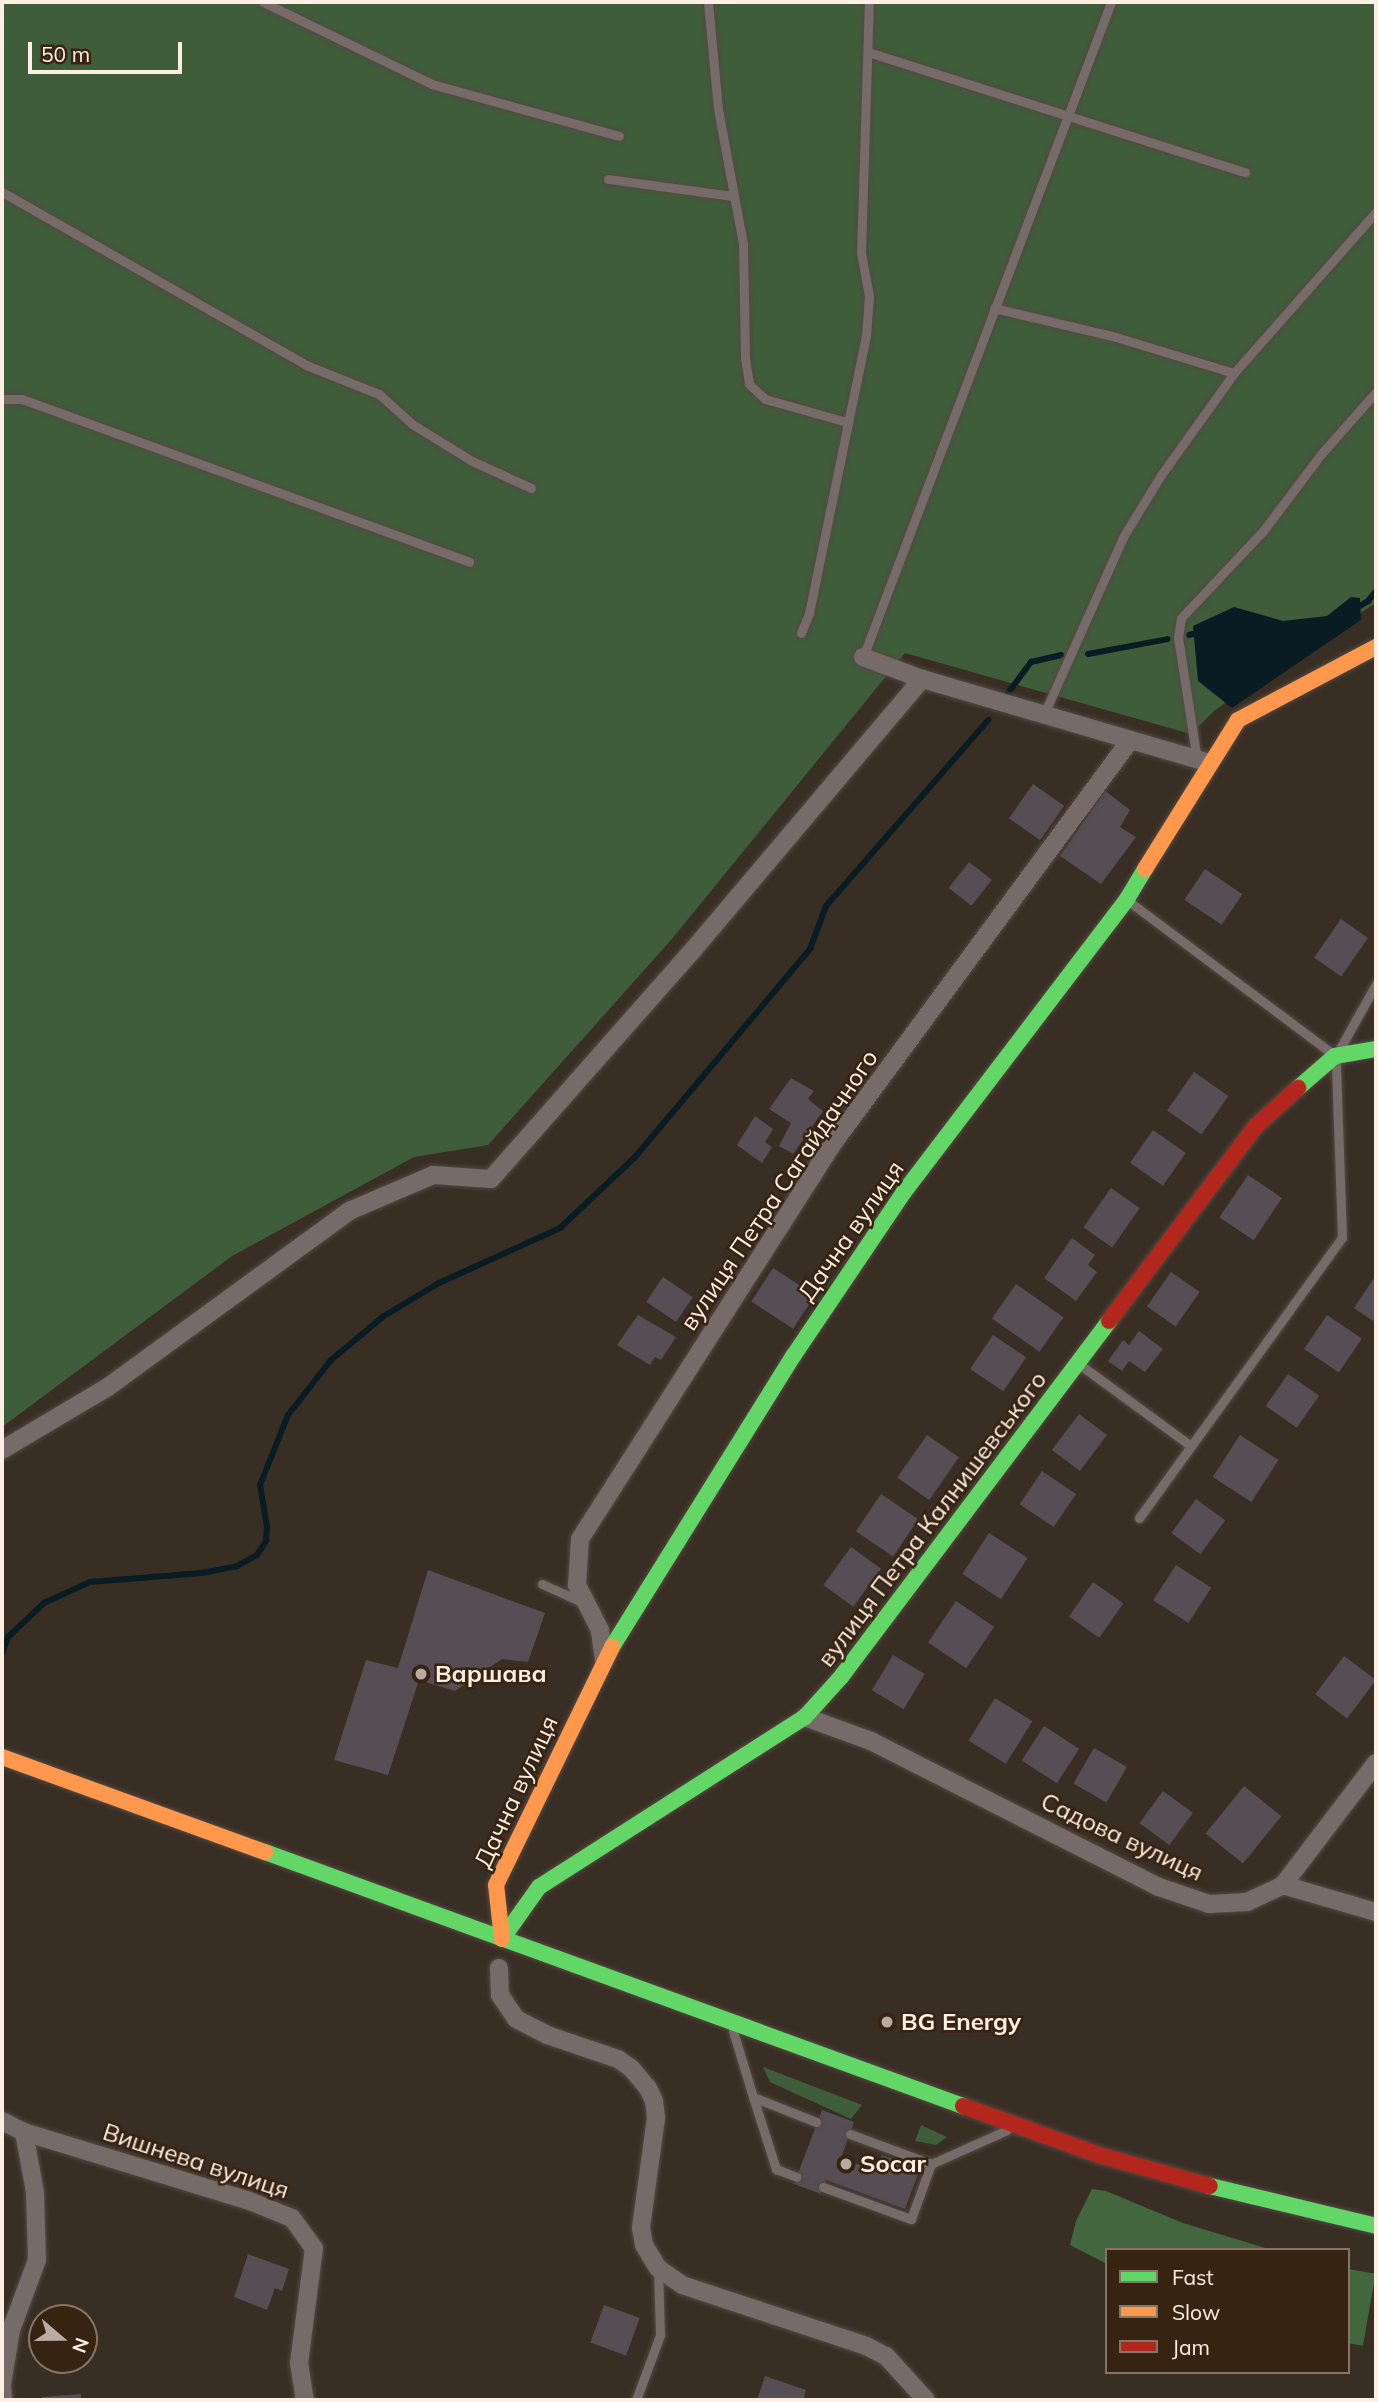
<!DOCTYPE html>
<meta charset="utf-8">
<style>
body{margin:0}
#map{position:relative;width:1378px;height:2402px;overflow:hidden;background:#392e24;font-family:Mulish,sans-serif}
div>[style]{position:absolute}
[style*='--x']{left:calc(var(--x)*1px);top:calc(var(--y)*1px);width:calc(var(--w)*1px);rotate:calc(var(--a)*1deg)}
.green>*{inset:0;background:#405d3b}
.forest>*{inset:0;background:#43663e;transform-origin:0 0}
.water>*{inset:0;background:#091b23}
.stream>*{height:6px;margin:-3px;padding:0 3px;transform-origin:3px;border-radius:3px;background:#091b23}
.building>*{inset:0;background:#564e54;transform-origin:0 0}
.roads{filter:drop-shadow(0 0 2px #534941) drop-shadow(0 0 2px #534941)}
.lane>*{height:9px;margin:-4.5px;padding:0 4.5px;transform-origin:4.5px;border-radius:4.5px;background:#766b68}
.street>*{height:18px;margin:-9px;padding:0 9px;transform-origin:9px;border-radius:9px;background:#766b68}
.fast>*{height:16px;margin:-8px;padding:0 8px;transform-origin:8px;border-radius:8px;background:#63d668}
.slow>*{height:16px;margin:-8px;padding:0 8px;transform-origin:8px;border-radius:8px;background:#ff974d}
.jam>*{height:16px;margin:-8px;padding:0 8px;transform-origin:8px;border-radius:8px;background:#b3261e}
.dots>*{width:19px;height:19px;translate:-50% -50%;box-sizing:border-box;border:4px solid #372311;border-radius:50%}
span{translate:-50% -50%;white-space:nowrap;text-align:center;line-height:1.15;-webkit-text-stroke:5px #372311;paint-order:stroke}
.street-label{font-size:24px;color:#fdefe4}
.poi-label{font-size:24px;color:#fdefe4;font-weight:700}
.left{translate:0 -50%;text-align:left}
.frame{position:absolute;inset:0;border:4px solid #fdefe4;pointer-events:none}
.legend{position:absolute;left:1105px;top:2248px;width:245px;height:126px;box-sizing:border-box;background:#372311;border:2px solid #867565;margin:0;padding:9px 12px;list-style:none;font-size:21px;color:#fdefe4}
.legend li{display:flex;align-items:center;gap:14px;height:35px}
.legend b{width:35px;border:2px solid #867565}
.north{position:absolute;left:28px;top:2304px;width:70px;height:70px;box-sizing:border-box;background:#372311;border:2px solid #867565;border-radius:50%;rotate:110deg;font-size:19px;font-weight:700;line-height:28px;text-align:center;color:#fdefe4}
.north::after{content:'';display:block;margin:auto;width:24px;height:32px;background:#b8aba1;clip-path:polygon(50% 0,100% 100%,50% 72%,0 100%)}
.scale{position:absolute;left:28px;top:42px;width:154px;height:32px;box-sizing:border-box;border:4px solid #fdefe4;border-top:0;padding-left:9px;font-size:21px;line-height:24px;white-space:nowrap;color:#fdefe4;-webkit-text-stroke:5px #372311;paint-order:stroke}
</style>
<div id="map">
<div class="green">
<div style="clip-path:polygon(2px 2px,1376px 2px,1376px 603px,1277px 666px,1214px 711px,1191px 734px,905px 653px,671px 940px,488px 1145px,414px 1157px,232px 1256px,2px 1427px)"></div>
<div style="clip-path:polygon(763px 2067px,862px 2105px,851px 2119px,770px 2082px)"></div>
<div style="clip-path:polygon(921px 2125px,947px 2137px,936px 2145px,915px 2141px)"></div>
</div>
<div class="forest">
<div style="clip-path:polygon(1092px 2189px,1106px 2191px,1183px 2223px,1272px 2250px,1107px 2250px,1107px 2264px,1070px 2245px,1076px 2221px)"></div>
<div style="left:1348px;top:2269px;width:28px;height:73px;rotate:10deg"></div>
</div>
<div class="water">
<div style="clip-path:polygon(1351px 597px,1360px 598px,1361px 620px,1232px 708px,1198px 681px,1193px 626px,1234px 607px,1283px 621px,1327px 616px)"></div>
</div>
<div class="stream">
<div style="--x:1354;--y:610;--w:17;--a:-33"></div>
<div style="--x:1368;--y:601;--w:13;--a:-51"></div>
<div style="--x:1189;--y:635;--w:12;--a:-14"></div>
<div style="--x:1088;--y:654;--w:81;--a:-10.6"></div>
<div style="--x:1005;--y:697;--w:44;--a:-53.4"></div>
<div style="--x:1031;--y:662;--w:31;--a:-13"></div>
<div style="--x:2;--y:1653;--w:17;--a:-69"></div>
<div style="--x:8;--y:1637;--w:50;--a:-43.4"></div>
<div style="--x:44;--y:1603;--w:51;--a:-24.5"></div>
<div style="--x:90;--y:1582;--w:112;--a:-4.6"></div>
<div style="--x:202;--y:1573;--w:36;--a:-11"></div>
<div style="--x:237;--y:1566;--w:23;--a:-29"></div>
<div style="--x:257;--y:1555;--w:17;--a:-57"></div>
<div style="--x:266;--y:1541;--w:14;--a:-86"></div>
<div style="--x:267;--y:1527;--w:43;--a:-99.5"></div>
<div style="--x:260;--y:1485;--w:75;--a:-68.2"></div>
<div style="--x:288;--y:1415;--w:70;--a:-52"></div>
<div style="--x:331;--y:1360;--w:69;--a:-39.7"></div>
<div style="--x:384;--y:1316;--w:64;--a:-31"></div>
<div style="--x:439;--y:1283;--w:133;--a:-24.4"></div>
<div style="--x:560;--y:1228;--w:103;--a:-43.4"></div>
<div style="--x:635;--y:1157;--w:272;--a:-49.9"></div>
<div style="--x:810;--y:949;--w:46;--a:-69.6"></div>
<div style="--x:826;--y:906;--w:247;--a:-48.9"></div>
</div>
<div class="building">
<div style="left:1033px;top:784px;width:38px;height:42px;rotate:35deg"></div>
<div style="clip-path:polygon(1105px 791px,1130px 810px,1120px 827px,1136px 837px,1101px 884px,1060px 856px)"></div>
<div style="left:969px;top:862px;width:29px;height:33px;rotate:38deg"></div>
<div style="left:1205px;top:869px;width:45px;height:37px;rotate:34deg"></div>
<div style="left:1341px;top:919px;width:33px;height:47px;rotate:35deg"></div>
<div style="left:1194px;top:1072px;width:42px;height:47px;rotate:35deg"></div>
<div style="clip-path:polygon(791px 1078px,814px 1091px,808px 1099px,823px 1111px,793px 1154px,779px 1146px,791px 1123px,769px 1109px)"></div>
<div style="clip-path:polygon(755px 1116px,773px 1129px,765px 1142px,772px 1147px,762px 1163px,737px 1145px)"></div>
<div style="left:1153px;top:1130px;width:40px;height:40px;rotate:35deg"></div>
<div style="left:1248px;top:1175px;width:41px;height:51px;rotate:34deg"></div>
<div style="left:1111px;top:1188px;width:35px;height:48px;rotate:35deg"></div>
<div style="clip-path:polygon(1072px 1238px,1095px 1255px,1088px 1265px,1097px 1272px,1076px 1301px,1044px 1278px)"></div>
<div style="left:773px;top:1268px;width:50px;height:40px;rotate:33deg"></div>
<div style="left:1171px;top:1272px;width:35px;height:42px;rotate:35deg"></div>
<div style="clip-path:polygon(1376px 1275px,1376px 1323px,1354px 1308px)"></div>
<div style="left:663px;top:1277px;width:36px;height:30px;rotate:34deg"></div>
<div style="left:1016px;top:1284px;width:58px;height:42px;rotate:35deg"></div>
<div style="clip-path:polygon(638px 1315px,676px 1337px,661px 1360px,655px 1357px,650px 1365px,617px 1345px)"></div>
<div style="left:1327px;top:1315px;width:42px;height:41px;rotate:34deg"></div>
<div style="clip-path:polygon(1139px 1331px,1163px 1349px,1145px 1372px,1129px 1361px,1122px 1371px,1108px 1361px,1123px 1340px,1129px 1345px)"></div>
<div style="left:993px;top:1335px;width:40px;height:41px;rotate:34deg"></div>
<div style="left:1288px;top:1374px;width:38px;height:39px;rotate:35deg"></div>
<div style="left:1079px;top:1414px;width:35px;height:45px;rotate:37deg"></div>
<div style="left:927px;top:1435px;width:39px;height:52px;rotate:35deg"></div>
<div style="left:1240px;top:1435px;width:46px;height:50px;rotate:33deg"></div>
<div style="left:1042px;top:1471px;width:41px;height:40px;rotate:34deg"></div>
<div style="left:881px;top:1494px;width:45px;height:45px;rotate:34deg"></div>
<div style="left:1196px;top:1499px;width:36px;height:42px;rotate:36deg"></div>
<div style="left:989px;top:1533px;width:46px;height:49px;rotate:33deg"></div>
<div style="left:851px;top:1547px;width:37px;height:47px;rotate:36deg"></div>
<div style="left:1176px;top:1565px;width:42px;height:42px;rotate:33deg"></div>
<div style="clip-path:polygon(428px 1570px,545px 1613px,528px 1662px,502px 1659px,455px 1691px,419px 1680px,388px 1775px,334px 1760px,366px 1660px,398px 1668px)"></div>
<div style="left:1093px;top:1582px;width:37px;height:42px;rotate:35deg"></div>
<div style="left:956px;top:1601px;width:46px;height:50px;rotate:34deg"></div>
<div style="left:893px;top:1655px;width:37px;height:41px;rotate:31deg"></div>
<div style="left:1344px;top:1656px;width:40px;height:48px;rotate:37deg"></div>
<div style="left:995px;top:1698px;width:44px;height:50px;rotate:32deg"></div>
<div style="left:1044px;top:1726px;width:42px;height:41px;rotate:33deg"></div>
<div style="left:1094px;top:1748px;width:38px;height:41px;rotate:30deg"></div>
<div style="left:1244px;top:1786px;width:48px;height:61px;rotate:39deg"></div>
<div style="left:1163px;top:1791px;width:37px;height:40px;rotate:36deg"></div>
<div style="clip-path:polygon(822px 2110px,854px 2122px,841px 2158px,875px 2171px,882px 2155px,920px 2169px,905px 2209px,826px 2180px,821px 2194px,794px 2184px)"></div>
<div style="clip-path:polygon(248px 2254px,289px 2269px,282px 2291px,275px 2288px,267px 2310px,234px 2297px)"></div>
<div style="left:604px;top:2305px;width:38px;height:40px;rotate:20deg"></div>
<div style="clip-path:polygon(765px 2376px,806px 2390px,803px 2400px,757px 2400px)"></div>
<div style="clip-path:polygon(81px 2394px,81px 2400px,42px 2400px,42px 2397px)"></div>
</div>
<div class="roads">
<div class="lane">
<div style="--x:263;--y:2;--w:188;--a:25.9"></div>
<div style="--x:432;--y:84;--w:194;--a:15.5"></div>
<div style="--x:708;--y:2;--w:107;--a:84.7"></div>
<div style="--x:718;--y:109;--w:137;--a:79.5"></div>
<div style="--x:743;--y:244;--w:114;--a:89"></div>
<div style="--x:745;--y:358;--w:26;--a:81"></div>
<div style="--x:749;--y:384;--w:22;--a:43"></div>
<div style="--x:765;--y:399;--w:85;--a:15.7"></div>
<div style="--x:868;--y:52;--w:396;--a:17.7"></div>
<div style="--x:608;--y:179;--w:125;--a:7.8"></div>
<div style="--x:2;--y:192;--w:350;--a:29.6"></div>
<div style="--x:306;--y:365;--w:79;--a:21.7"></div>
<div style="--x:379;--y:394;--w:45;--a:42.3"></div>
<div style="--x:412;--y:424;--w:70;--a:31.7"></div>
<div style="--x:472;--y:461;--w:65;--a:24.6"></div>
<div style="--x:994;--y:308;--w:125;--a:13.4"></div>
<div style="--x:1116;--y:337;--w:123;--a:17"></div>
<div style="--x:2;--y:399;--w:20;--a:0"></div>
<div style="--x:22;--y:399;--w:476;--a:20"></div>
<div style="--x:801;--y:633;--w:22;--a:-68"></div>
<div style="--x:809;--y:613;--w:283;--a:-78.4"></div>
<div style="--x:866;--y:336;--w:40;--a:-85.7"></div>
<div style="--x:869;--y:296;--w:44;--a:-100.5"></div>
<div style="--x:861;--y:253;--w:251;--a:-88.2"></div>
<div style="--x:863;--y:657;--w:700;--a:-69.26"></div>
<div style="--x:1044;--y:714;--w:194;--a:-65.9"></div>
<div style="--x:1123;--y:537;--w:73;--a:-58.5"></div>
<div style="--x:1161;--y:475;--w:125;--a:-54.4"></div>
<div style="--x:1234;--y:373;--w:215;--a:-48.6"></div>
<div style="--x:1197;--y:760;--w:124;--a:-98.8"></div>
<div style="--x:1178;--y:637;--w:19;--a:-81"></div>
<div style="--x:1181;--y:618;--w:120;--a:-46.7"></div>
<div style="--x:1263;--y:531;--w:98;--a:-52.9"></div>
<div style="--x:1322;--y:453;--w:81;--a:-48.5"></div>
<div style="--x:1127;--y:900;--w:259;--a:36.8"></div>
<div style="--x:1338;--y:1052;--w:78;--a:-60.8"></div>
<div style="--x:1079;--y:1364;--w:139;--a:36.2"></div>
<div style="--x:1139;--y:1518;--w:346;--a:-54.1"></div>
<div style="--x:1342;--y:1238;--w:176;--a:-92"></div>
<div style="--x:542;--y:1584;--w:46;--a:24.3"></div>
<div style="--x:733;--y:2031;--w:69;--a:73.1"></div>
<div style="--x:753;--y:2097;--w:68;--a:21.6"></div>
<div style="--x:753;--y:2097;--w:76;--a:72.3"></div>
<div style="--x:776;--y:2169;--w:22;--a:21"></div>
<div style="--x:850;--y:2134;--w:86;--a:20.3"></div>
<div style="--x:931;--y:2164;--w:83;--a:-24.1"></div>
<div style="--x:823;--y:2187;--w:94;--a:20"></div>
<div style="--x:911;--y:2219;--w:59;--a:-70"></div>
<div style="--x:636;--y:2400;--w:69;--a:-69.7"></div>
<div style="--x:660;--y:2335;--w:66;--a:-91.7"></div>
</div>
<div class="street">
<div style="--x:863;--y:657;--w:63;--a:20.4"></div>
<div style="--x:922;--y:679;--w:300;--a:16.3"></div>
<div style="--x:2;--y:1450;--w:123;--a:-30.7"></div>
<div style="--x:108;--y:1387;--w:298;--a:-36.1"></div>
<div style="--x:349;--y:1211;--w:91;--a:-23.2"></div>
<div style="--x:433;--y:1175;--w:58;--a:3.9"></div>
<div style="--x:491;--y:1179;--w:305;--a:-48.6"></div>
<div style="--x:693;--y:950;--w:355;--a:-49.8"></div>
<div style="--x:604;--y:1660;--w:30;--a:-98"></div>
<div style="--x:600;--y:1630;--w:51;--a:-117.1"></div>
<div style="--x:577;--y:1585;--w:46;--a:-86.3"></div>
<div style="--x:580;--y:1539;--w:471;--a:-57.4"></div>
<div style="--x:834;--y:1142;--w:499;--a:-53.6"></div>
<div style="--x:805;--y:1717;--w:70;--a:20"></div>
<div style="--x:871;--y:1741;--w:323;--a:26.9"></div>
<div style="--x:1159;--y:1887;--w:53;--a:18.8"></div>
<div style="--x:1209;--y:1904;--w:38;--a:-3"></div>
<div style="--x:1247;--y:1902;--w:40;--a:-25"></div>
<div style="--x:1283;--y:1885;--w:153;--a:-52.7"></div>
<div style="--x:1283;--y:1885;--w:97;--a:16.2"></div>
<div style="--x:499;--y:1968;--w:27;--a:88"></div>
<div style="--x:500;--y:1995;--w:29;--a:56"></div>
<div style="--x:516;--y:2019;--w:35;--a:27"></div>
<div style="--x:547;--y:2035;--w:75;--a:18.7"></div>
<div style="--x:618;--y:2059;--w:16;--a:35"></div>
<div style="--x:631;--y:2068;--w:26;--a:50"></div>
<div style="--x:648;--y:2088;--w:14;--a:65"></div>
<div style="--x:654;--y:2101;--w:17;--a:83"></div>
<div style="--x:656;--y:2118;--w:111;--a:97.8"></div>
<div style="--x:641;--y:2228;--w:17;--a:80"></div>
<div style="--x:644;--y:2245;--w:27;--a:59"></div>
<div style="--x:658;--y:2268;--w:29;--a:35"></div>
<div style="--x:682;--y:2285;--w:194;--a:18.3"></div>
<div style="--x:866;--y:2346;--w:22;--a:27"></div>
<div style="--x:886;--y:2356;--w:59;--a:47.7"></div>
<div style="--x:2;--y:2121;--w:25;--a:27"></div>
<div style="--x:24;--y:2132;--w:233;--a:17"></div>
<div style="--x:247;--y:2200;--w:48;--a:21.8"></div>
<div style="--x:292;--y:2218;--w:37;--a:54"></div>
<div style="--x:314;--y:2248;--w:116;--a:97.4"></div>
<div style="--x:299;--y:2363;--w:37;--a:81"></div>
<div style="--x:3;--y:2400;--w:16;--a:-94"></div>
<div style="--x:2;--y:2384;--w:55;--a:-80.5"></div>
<div style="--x:11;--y:2330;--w:75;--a:-69.6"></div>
<div style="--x:37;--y:2260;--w:68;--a:-91.7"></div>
<div style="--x:35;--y:2192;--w:61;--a:-100.4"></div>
</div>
<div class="fast">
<div style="--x:1298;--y:1088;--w:49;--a:-40.9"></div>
<div style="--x:1335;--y:1056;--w:42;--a:-9.7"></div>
<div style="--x:612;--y:1647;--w:344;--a:-58.1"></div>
<div style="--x:794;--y:1355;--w:197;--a:-56"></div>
<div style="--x:904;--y:1192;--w:368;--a:-52.7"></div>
<div style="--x:1127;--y:899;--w:35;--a:-59"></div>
<div style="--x:265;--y:1852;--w:743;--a:20"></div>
<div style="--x:502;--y:1939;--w:64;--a:-54.6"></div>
<div style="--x:539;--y:1887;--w:316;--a:-32.6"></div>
<div style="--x:805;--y:1717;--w:54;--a:-48"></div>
<div style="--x:841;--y:1677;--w:446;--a:-53"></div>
<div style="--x:1210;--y:2186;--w:171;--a:13.5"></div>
</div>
<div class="slow">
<div style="--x:1145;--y:869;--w:176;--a:-58"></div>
<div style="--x:1238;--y:720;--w:156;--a:-27.9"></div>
<div style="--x:2;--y:1757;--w:280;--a:19.9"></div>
<div style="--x:502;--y:1939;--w:54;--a:-96.3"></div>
<div style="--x:496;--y:1885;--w:265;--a:-64"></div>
</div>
<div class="jam">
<div style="--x:1109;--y:1321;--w:244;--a:-53"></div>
<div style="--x:1256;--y:1126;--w:57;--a:-42.1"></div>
<div style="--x:963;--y:2106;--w:145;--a:19.8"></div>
<div style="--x:1099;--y:2155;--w:115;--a:15.6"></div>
</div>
</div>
<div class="dots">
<div style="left:421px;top:1674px;background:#b8aba1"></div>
<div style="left:887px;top:2022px;background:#b8aba1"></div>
<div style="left:846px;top:2164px;background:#b8aba1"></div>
</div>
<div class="street-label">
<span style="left:779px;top:1190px;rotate:-56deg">вулиця Петра Сагайдачного</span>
<span style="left:851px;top:1231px;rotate:-55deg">Дачна вулиця</span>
<span style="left:932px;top:1519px;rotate:-53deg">вулиця Петра Калнишевського</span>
<span style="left:516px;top:1792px;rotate:-65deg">Дачна вулиця</span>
<span style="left:1122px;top:1837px;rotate:25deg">Садова вулиця</span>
<span style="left:196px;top:2161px;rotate:18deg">Вишнева вулиця</span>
</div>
<div class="poi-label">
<span class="left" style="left:435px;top:1674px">Варшава</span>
<span class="left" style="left:901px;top:2022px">BG Energy</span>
<span class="left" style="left:860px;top:2164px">Socar</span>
</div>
<div class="frame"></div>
<ul class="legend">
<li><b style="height:9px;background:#63d668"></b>Fast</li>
<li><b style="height:9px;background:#ff974d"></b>Slow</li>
<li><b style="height:9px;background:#b3261e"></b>Jam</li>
</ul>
<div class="north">N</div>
<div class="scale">50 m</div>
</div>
